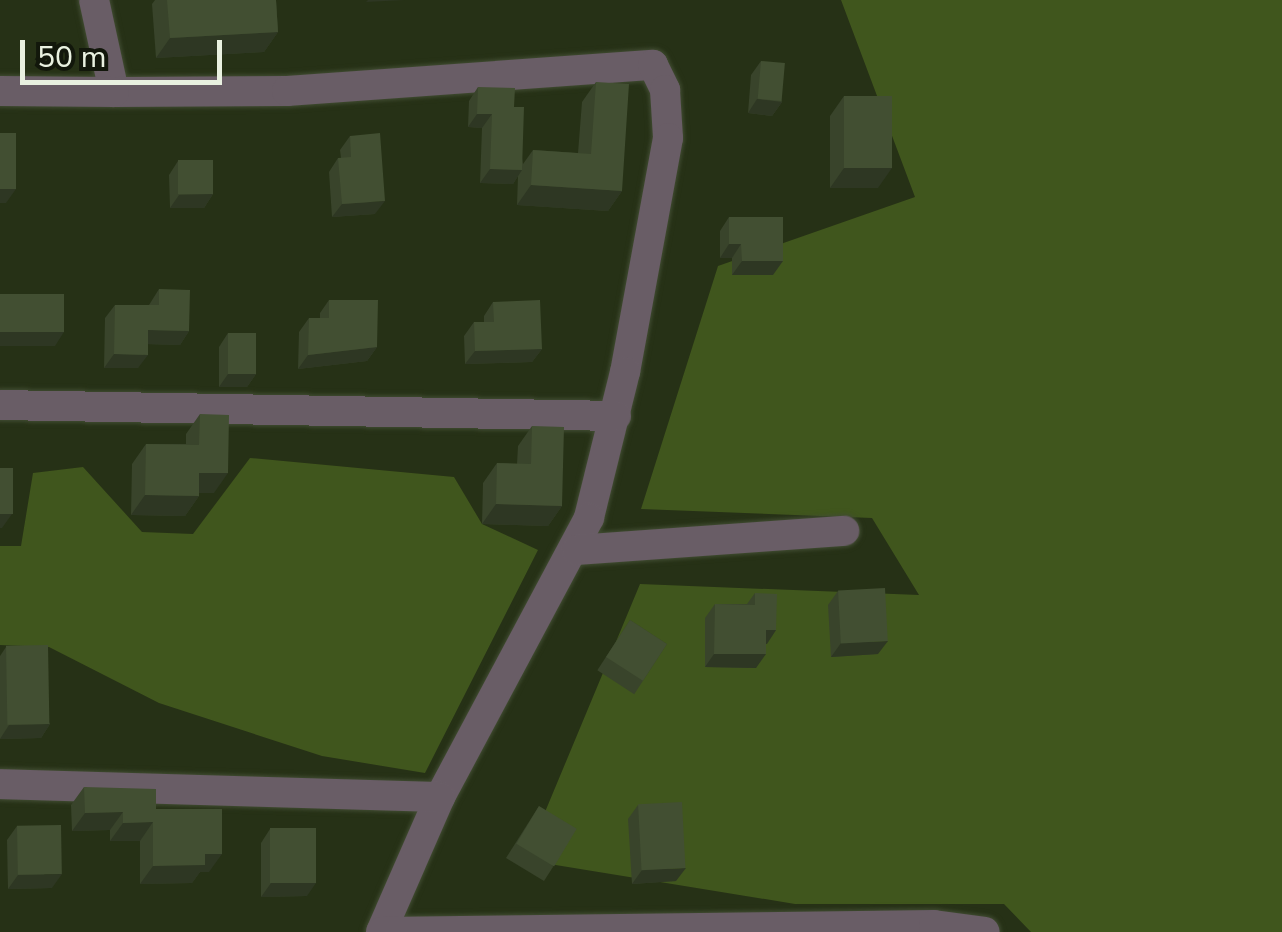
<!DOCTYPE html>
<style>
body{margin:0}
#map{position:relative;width:1282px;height:932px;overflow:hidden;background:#263116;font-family:"Nunito Sans",sans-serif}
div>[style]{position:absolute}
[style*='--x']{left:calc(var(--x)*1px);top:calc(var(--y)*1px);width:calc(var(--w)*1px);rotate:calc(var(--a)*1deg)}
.green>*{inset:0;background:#40561d}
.roads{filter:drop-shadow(0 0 2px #414c32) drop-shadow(0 0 2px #414c32)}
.minor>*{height:30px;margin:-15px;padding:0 15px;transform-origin:15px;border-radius:15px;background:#695d66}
.wall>*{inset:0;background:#39442b;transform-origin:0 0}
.shaded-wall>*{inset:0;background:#2e3723}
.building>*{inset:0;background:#424f32;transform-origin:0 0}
span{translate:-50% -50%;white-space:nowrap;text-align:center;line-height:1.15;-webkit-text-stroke:9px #12170b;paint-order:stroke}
.scale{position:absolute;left:20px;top:40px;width:202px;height:45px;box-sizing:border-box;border:5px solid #e9f1e0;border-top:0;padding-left:12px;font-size:30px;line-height:35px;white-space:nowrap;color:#e9f1e0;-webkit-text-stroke:8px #12170b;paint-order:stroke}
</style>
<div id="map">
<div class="green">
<div style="clip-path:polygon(841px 0,1282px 0,1282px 932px,1031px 932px,1004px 904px,795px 904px,525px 860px,640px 584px,919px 595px,872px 518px,641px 509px,718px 266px,915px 197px)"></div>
<div style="clip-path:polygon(250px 458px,454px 477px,482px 524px,538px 550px,425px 773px,322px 756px,159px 703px,49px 647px,0 645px,0 546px,21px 546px,33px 473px,83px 467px,142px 532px,193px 534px)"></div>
</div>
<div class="roads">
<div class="minor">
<div style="--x:94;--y:0;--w:94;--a:77.7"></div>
<div style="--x:114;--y:92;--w:173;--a:-0.3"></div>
<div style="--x:287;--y:91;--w:367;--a:-4.1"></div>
<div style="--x:653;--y:65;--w:28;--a:64"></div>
<div style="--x:665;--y:90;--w:48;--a:86.4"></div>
<div style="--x:668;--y:138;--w:238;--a:100.4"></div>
<div style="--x:625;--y:372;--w:150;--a:103.9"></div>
<div style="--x:589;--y:518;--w:316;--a:118.1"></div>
<div style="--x:440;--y:797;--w:145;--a:113.6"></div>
<div style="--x:0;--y:91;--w:114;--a:0.5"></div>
<div style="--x:0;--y:405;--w:616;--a:1.02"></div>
<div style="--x:577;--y:550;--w:268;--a:-4.1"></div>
<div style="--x:0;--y:784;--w:440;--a:1.7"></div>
<div style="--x:381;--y:932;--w:553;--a:-0.73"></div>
<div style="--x:934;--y:925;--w:51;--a:7.8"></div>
</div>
</div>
<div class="wall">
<div style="clip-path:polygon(155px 0,276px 0,278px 32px,264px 52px,156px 58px,152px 4px)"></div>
<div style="clip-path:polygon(761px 61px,782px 102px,772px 116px,748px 113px,751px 75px)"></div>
<div style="clip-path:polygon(596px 82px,622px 191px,608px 211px,517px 205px,518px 176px,513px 184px,480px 183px,482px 128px,468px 127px,469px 101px,478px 87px,514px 107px,523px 164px,533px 150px,578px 153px,582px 102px)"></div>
<div style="clip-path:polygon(844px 96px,878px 188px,830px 188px,830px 116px)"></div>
<div style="clip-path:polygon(350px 136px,375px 214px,332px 217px,329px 172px,338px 158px,341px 158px,340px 150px)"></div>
<div style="clip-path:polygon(178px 161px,213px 194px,204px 208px,170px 208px,169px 175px)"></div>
<div style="clip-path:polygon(729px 217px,773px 275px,732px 275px,732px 258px,720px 258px,720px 231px)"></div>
<div style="clip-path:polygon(159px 289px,189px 331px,180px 345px,148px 344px,138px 368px,104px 368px,105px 318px,115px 305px,149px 305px)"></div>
<div style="clip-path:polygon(329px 300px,377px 347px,367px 361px,298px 369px,299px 332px,309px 318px,320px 318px,320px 313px)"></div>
<div style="clip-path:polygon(493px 302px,542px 349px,532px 362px,465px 364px,464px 336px,474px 322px,484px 322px,484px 316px)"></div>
<div style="clip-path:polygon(228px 333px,256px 374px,247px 387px,219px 387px,219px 347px)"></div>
<div style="clip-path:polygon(200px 414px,214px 493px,199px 493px,199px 496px,185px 516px,131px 515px,132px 464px,146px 444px,186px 444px,186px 434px)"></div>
<div style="clip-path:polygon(532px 426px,562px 506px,548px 526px,482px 524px,483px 483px,497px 463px,517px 464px,518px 446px)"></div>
<div style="clip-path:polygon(838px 591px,878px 654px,831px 657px,828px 605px)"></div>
<div style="clip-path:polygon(755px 593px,776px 630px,766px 644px,756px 668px,705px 667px,705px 618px,715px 604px,747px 604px)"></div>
<div style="left:630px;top:620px;width:44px;height:60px;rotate:33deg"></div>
<div style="clip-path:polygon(6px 647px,50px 724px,41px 738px,0 739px,0 656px)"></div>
<div style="clip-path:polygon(84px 787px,156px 809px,209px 872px,200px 872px,192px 883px,140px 884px,140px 841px,110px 841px,110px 830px,72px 831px,71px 805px)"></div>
<div style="clip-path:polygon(638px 805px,676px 881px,632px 884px,628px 819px)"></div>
<div style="clip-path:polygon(539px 806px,553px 867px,544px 881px,506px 858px)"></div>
<div style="clip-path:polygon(17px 826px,52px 888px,8px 889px,7px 840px)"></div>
<div style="clip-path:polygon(270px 829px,307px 896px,261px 897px,261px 843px)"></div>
</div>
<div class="shaded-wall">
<div style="clip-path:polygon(368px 0,405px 0,366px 2px)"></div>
<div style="clip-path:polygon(278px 32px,264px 52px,156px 58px,170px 38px)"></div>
<div style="clip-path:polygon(757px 99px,782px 102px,772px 116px,748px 113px)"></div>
<div style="clip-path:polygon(477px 114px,492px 114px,482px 128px,468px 127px)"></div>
<div style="clip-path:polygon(844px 168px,892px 168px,878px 188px,830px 188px)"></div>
<div style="clip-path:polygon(490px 169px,522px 170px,513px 184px,480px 183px)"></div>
<div style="clip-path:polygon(531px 185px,622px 191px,608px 211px,517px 205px)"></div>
<div style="clip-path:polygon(0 189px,16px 189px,6px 203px,0 203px)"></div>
<div style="clip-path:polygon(213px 194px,204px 208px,170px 208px,179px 195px)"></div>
<div style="clip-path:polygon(385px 201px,375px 214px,332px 217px,342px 204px)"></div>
<div style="clip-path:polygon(729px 244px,741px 244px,732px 258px,720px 258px)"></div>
<div style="clip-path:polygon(742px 261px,783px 261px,773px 275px,732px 275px)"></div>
<div style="clip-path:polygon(148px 330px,189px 331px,180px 345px,139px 344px)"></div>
<div style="clip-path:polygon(0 332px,64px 332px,55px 346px,0 346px)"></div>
<div style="clip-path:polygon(377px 347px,367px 361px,298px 369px,308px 355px)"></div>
<div style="clip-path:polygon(542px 349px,532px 362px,465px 364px,475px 351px)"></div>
<div style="clip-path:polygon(114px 354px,148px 355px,138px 368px,104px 368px)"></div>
<div style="clip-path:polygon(228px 374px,256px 374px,247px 387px,219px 387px)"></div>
<div style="clip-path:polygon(199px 473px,228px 473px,214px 493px,185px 493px)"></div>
<div style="clip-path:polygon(145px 495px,199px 496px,185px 516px,131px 515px)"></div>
<div style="clip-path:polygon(496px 504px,562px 506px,548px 526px,482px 524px)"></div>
<div style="clip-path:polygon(0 514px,12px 514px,2px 528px,0 528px)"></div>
<div style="clip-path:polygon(766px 630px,776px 630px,767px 644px,756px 644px)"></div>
<div style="clip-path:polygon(888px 641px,878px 654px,831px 657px,841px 643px)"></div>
<div style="clip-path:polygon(714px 654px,766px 654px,756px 668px,705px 667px)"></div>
<div style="clip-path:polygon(50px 724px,41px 738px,0 739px,9px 725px)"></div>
<div style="clip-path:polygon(123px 812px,110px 830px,72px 831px,85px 813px)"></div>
<div style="clip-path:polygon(153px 822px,140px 841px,110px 841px,123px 823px)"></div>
<div style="clip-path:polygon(205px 854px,222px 854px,209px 872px,200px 872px,192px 883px,140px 884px,153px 866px)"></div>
<div style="clip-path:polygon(686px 868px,676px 881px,632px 884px,642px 870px)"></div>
<div style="clip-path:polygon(62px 874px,52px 888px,8px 889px,18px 875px)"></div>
<div style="clip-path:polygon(271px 883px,316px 883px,307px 896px,261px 897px)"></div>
</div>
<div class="building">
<div style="clip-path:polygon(167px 0,276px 0,278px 32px,170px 38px)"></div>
<div style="left:761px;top:61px;width:24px;height:38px;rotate:5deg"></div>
<div style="clip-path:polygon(596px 82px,629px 84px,622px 191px,531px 185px,533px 150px,591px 154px)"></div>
<div style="clip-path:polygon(478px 87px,515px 88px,514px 107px,524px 107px,522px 170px,490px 169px,492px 114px,477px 114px)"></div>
<div style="left:844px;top:96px;width:48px;height:72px"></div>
<div style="left:0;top:133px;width:16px;height:56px"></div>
<div style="clip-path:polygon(380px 133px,385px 201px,342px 204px,338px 158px,351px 157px,350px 136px)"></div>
<div style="left:213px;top:160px;width:34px;height:35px;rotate:90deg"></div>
<div style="clip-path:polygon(729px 217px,783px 217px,783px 261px,742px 261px,741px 244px,729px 244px)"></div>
<div style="clip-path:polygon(159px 289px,190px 290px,189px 331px,148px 330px,148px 355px,114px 354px,115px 305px,159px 305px)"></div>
<div style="left:0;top:294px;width:64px;height:38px"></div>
<div style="clip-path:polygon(329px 300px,378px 300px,377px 347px,308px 355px,309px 318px,329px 318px)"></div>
<div style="clip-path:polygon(540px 300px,542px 349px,475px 351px,474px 322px,494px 322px,493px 302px)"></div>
<div style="left:228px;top:333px;width:28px;height:41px"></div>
<div style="clip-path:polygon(200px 414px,229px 415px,228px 473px,199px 473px,199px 496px,145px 495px,146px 444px,199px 445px)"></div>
<div style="clip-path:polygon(532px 426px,564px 427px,562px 506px,496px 504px,497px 463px,531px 464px)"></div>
<div style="left:0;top:468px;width:13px;height:46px"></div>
<div style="left:885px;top:588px;width:53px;height:47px;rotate:87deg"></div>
<div style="clip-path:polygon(755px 593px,777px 594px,776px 630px,766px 630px,766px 654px,714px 654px,715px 604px,755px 605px)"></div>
<div style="left:630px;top:620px;width:44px;height:44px;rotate:33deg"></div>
<div style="left:48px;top:645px;width:79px;height:42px;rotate:89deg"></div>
<div style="clip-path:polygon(84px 787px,156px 789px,156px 809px,222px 809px,222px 854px,205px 854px,205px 865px,153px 866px,153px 822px,123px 823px,123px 812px,85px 813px)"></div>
<div style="left:682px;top:802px;width:66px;height:44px;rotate:87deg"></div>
<div style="left:539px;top:806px;width:44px;height:44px;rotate:31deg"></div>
<div style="left:61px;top:825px;width:49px;height:44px;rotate:89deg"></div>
<div style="left:316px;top:828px;width:55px;height:46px;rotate:90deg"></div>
</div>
<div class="scale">50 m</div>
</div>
